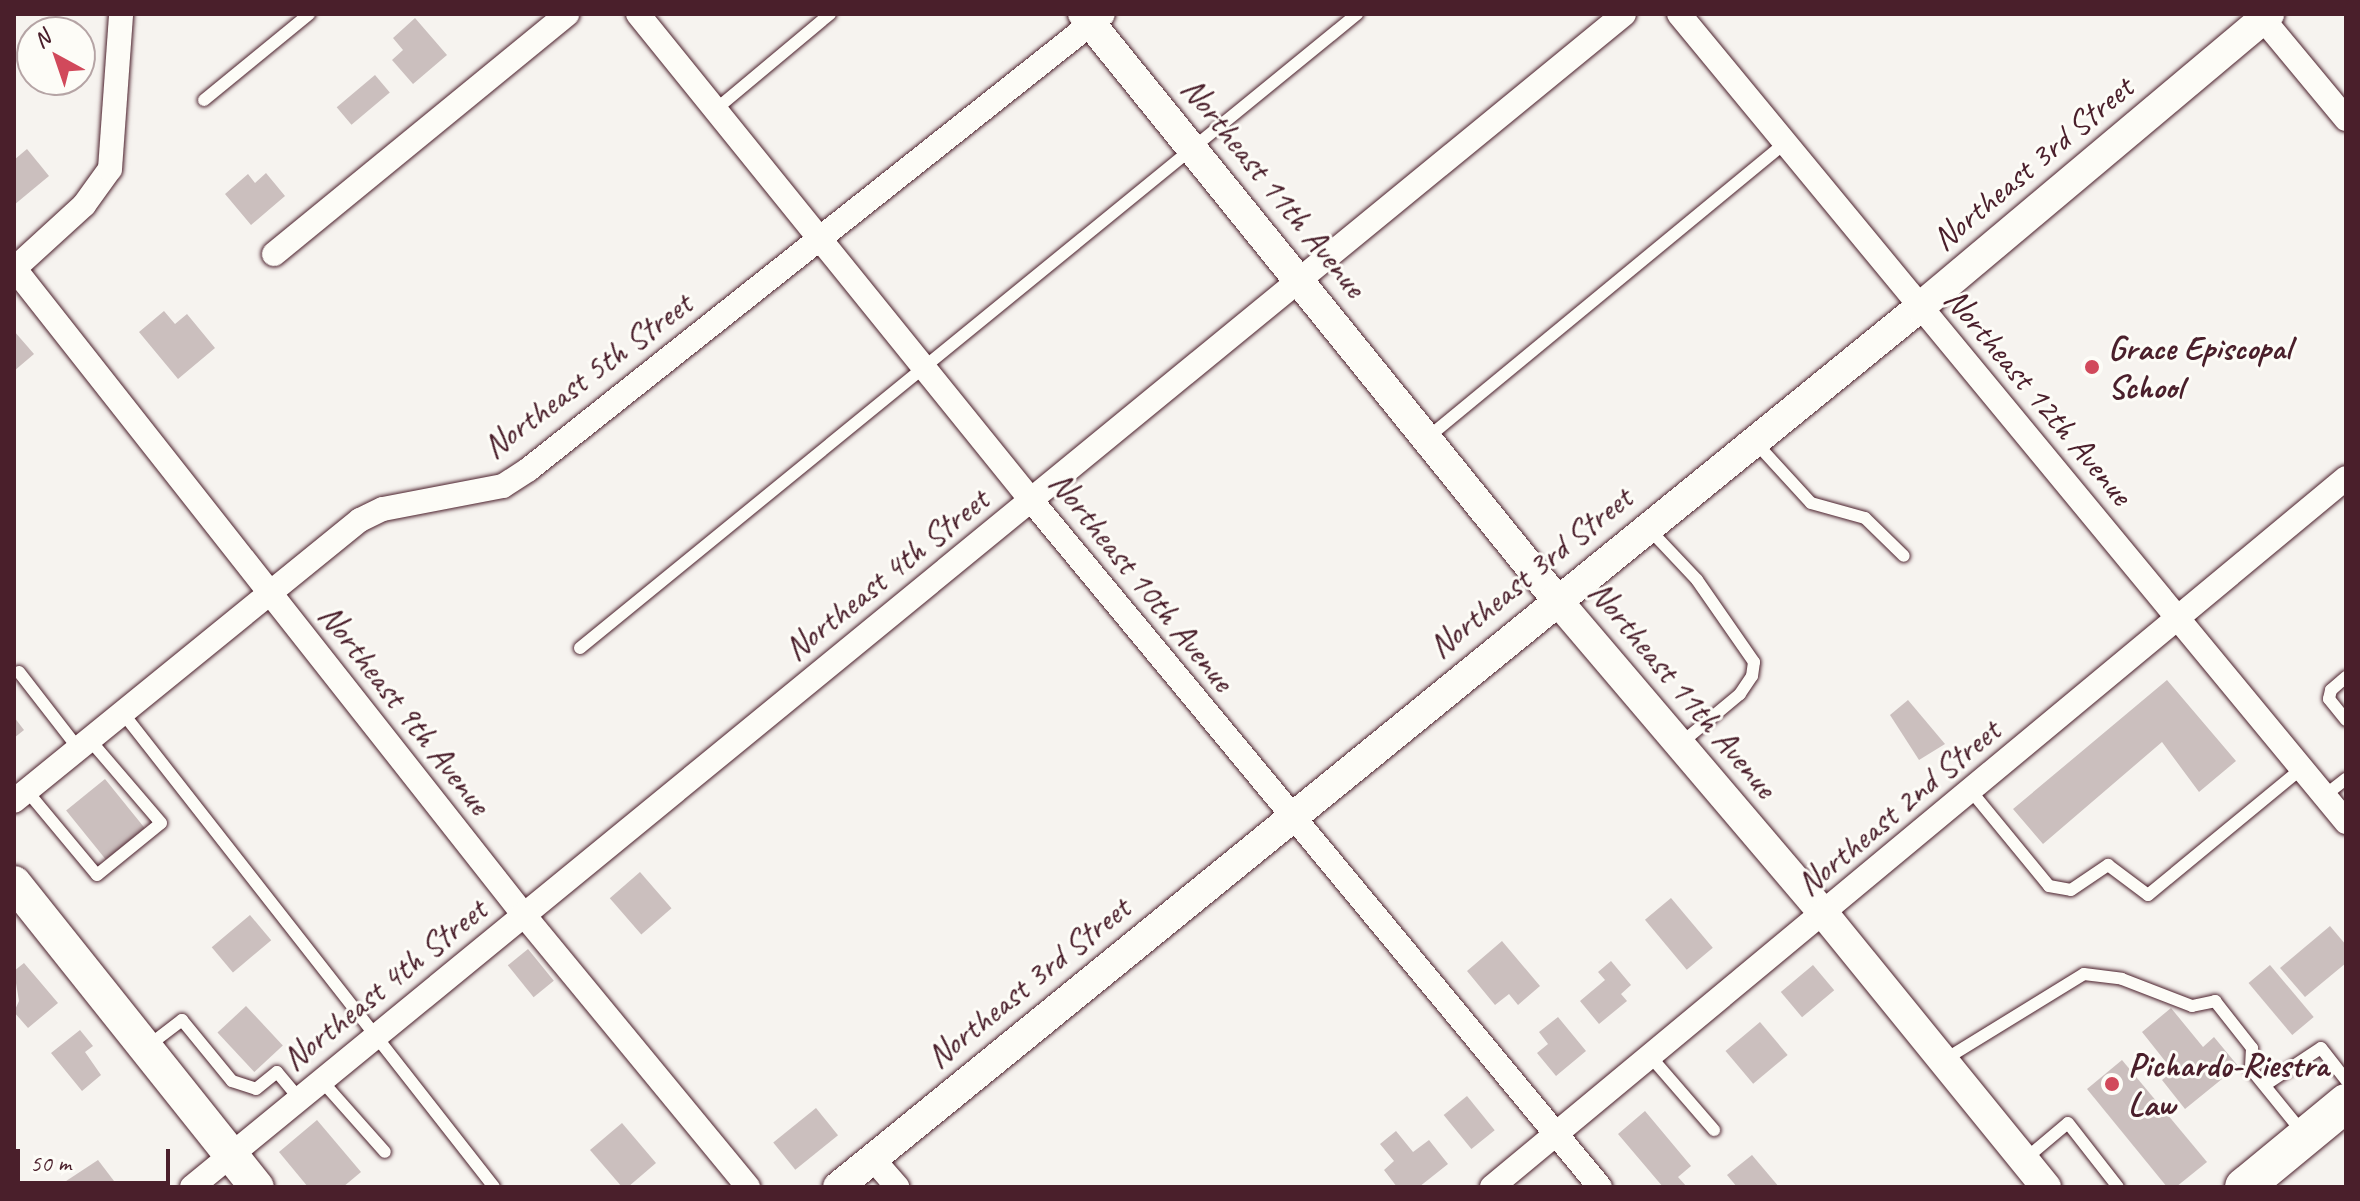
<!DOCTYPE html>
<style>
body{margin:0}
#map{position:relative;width:2360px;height:1201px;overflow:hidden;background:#f6f3ef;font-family:Caveat,sans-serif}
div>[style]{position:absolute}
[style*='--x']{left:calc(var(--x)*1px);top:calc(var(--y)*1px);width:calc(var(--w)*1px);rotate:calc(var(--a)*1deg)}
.building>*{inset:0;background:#cbbfbe;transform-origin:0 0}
.roads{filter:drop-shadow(0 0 2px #4a1f2b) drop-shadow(0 0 2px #4a1f2b)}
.service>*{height:12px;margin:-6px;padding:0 6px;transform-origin:6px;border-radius:6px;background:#fdfcf7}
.minor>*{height:24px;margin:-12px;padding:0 12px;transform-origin:12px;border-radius:12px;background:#fdfcf7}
.tertiary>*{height:30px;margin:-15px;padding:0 15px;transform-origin:15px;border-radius:15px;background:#fdfcf7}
.secondary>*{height:34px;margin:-17px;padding:0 17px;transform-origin:17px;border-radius:17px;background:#fdfcf7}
.primary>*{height:38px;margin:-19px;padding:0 19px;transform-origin:19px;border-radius:19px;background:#fdfcf7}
.dots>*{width:22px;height:22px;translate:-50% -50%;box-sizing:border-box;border:4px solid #fdfcf7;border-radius:50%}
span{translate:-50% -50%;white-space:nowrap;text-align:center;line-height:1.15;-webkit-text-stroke:6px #fdfcf7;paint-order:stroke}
.street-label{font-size:34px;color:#4a1f2b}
.poi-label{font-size:34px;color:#4a1f2b;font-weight:700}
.left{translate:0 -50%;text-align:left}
.frame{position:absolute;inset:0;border:16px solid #4a1f2b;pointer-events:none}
.north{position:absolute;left:16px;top:16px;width:80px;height:80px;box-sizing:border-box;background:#fdfcf7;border:2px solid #b5a4a5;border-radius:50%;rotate:320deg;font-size:22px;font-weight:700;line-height:32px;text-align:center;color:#4a1f2b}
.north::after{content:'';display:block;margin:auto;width:28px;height:36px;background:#d1495b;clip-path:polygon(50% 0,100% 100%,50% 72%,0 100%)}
.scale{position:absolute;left:16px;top:1149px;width:154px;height:36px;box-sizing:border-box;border:4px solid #4a1f2b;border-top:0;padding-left:10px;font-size:24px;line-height:28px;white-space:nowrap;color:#4a1f2b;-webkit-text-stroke:6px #fdfcf7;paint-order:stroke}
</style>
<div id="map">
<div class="building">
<div style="clip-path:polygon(415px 18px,447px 55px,413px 84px,392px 60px,403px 50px,393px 38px)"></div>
<div style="left:375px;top:75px;width:23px;height:50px;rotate:50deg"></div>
<div style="clip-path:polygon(27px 149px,49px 176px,14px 205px,14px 160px)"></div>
<div style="clip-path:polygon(266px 173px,285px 196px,251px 225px,225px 194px,248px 174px,255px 183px)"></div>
<div style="clip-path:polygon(164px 311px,175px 324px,187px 314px,215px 348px,178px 379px,139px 332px)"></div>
<div style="clip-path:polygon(14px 331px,34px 354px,14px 371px)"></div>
<div style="clip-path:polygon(2167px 680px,2236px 761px,2199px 792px,2162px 742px,2043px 844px,2013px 809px)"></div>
<div style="clip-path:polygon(1908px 700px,1945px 744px,1919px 760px,1890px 715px)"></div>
<div style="clip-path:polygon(14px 717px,24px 730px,14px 738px)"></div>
<div style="left:105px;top:779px;width:63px;height:50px;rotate:51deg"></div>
<div style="left:640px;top:872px;width:48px;height:40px;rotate:49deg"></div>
<div style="left:1671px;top:898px;width:65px;height:34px;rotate:50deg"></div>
<div style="left:250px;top:915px;width:33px;height:50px;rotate:50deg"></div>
<div style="clip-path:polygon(2330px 926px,2346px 945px,2346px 963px,2305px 997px,2280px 968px)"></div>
<div style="clip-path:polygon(1502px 941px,1540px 986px,1518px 1005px,1509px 994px,1495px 1005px,1467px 971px)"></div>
<div style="left:528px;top:949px;width:41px;height:26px;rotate:51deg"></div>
<div style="clip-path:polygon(1611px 961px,1631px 985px,1621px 994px,1627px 1001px,1599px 1024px,1580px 1001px,1605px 980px,1598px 972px)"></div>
<div style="clip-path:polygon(24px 963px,58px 1003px,28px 1028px,14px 1012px,19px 1001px,14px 971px)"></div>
<div style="left:1813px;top:965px;width:33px;height:42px;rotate:50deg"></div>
<div style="left:2270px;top:965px;width:68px;height:28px;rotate:50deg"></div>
<div style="left:246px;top:1006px;width:54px;height:39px;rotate:47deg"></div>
<div style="clip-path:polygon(2171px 1008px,2203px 1047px,2214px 1037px,2238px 1066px,2185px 1109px,2162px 1080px,2173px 1071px,2142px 1032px)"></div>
<div style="clip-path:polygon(1558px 1017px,1586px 1051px,1556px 1076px,1537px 1053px,1548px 1044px,1539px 1032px)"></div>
<div style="left:1760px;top:1022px;width:43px;height:45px;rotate:50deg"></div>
<div style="clip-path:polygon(80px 1030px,93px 1046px,85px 1052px,101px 1075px,82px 1091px,51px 1053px)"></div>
<div style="clip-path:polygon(2122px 1060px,2207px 1162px,2176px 1187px,2167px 1187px,2087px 1089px)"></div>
<div style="left:1467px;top:1096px;width:44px;height:30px;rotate:51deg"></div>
<div style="left:816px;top:1108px;width:35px;height:55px;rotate:51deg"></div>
<div style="clip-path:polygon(1645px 1111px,1691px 1166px,1678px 1177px,1687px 1187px,1663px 1187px,1618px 1134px)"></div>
<div style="clip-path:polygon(317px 1120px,361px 1172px,343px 1187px,308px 1187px,279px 1152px)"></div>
<div style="clip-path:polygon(622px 1123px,656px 1163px,628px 1187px,622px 1187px,590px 1150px)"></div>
<div style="clip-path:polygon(1396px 1131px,1413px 1152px,1429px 1140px,1448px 1164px,1419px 1187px,1397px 1187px,1384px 1170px,1394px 1161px,1380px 1144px)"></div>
<div style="clip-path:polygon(1752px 1155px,1779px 1187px,1737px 1187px,1727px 1175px)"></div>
<div style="clip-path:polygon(98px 1160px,114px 1181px,106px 1187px,57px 1187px)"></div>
</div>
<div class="roads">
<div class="service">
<div style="--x:204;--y:100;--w:136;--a:-39.3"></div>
<div style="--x:715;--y:110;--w:150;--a:-39.9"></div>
<div style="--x:1427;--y:438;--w:464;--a:-39.5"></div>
<div style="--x:1756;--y:443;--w:81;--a:47.5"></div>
<div style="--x:1811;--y:503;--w:56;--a:15.5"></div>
<div style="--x:1865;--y:518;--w:54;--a:44.3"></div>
<div style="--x:1649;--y:529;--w:70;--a:46.7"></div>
<div style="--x:1697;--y:580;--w:100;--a:55.2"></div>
<div style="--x:1754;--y:662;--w:14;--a:98"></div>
<div style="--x:1752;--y:676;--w:22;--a:124"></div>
<div style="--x:1740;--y:694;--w:78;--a:140.2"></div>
<div style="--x:580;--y:648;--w:1003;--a:-39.21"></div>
<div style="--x:19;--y:672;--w:96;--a:52.2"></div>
<div style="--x:2346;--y:677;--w:20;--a:139"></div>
<div style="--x:2331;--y:690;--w:9;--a:103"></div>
<div style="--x:2329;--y:699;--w:27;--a:51"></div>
<div style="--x:122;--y:712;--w:603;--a:51.93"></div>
<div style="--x:27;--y:791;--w:109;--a:50.2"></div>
<div style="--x:97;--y:875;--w:82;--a:-39.1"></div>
<div style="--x:161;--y:823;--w:111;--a:-130.6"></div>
<div style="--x:1971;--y:791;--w:123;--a:50.6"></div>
<div style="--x:2049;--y:886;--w:22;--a:10"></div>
<div style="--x:2071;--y:890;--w:45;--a:-34"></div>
<div style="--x:2108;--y:865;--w:50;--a:36.9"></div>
<div style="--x:2148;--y:895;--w:200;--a:-39.5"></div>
<div style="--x:2324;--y:796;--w:28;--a:-38"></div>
<div style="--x:148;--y:1046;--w:43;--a:-37.4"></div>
<div style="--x:182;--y:1020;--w:79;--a:50.7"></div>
<div style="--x:232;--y:1081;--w:25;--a:18"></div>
<div style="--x:256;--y:1089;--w:27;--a:-39"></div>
<div style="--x:277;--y:1072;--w:34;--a:50"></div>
<div style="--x:1650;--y:1056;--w:98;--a:49.1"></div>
<div style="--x:1944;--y:1060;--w:164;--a:-31.6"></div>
<div style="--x:2084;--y:974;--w:38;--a:7"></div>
<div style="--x:2122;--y:979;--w:75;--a:21.1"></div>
<div style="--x:2192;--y:1006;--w:24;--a:-12"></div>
<div style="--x:2215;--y:1001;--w:60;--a:51.8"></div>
<div style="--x:2252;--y:1048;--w:21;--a:93"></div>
<div style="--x:2251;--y:1069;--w:82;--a:50.9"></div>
<div style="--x:321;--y:1080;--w:96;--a:48.4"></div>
<div style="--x:2265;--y:1085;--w:67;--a:-33.5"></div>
<div style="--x:2321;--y:1048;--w:41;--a:52"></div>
<div style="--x:2024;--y:1160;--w:57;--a:-40.1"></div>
<div style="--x:2068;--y:1123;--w:81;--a:52"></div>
</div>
<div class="minor">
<div style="--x:638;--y:14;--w:625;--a:51.04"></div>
<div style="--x:1031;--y:500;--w:892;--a:50.37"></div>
<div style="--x:1679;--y:14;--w:1048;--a:50.46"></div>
<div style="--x:2263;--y:19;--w:130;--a:50.3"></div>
<div style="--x:274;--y:254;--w:379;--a:-39.3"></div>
<div style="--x:14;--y:268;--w:822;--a:51.76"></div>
<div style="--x:523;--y:914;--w:354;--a:50.5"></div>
<div style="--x:14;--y:269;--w:95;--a:-42.4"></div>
<div style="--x:84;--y:205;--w:44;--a:-54.2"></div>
<div style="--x:110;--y:169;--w:155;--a:-85.9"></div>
<div style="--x:14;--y:801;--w:446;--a:-39.1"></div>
<div style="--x:360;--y:520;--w:25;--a:-26"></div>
<div style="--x:383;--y:509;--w:122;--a:-10.9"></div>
<div style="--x:503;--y:486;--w:31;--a:-33"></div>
<div style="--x:529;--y:469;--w:732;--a:-38.4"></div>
<div style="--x:873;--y:1159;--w:37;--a:49"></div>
<div style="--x:192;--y:1187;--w:1851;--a:-39.32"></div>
<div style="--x:1492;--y:1187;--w:1110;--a:-39.7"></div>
</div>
<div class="tertiary">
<div style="--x:1083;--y:14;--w:752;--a:51.04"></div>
<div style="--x:1556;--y:599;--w:414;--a:49.6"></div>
<div style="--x:1824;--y:914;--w:352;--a:50.9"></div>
<div style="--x:838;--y:1187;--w:1395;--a:-39.12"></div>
<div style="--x:1920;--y:307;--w:456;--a:-40"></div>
</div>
<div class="secondary">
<div style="--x:14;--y:883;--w:389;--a:51.4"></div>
</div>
<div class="primary">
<div style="--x:2244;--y:1187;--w:132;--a:-39.5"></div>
</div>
</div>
<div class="dots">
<div style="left:2092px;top:367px;background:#d1495b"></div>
<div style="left:2112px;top:1084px;background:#d1495b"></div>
</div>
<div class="street-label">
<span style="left:2032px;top:163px;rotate:-40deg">Northeast 3rd Street</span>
<span style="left:1274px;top:187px;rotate:51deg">Northeast 11th Avenue</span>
<span style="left:587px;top:375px;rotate:-37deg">Northeast 5th Street</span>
<span style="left:2039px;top:396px;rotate:50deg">Northeast 12th Avenue</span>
<span style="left:1530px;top:572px;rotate:-39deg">Northeast 3rd Street</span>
<span style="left:886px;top:574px;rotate:-39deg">Northeast 4th Street</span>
<span style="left:1142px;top:581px;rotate:51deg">Northeast 10th Avenue</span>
<span style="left:1683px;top:689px;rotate:50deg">Northeast 11th Avenue</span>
<span style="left:405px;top:709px;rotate:52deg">Northeast 9th Avenue</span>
<span style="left:1898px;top:807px;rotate:-40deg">Northeast 2nd Street</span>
<span style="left:1028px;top:982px;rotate:-39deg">Northeast 3rd Street</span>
<span style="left:384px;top:984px;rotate:-39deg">Northeast 4th Street</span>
</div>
<div class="poi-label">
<span class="left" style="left:2108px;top:367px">Grace Episcopal<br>School</span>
<span class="left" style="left:2128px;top:1084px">Pichardo-Riestra<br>Law</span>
</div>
<div class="frame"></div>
<div class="north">N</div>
<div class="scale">50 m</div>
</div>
